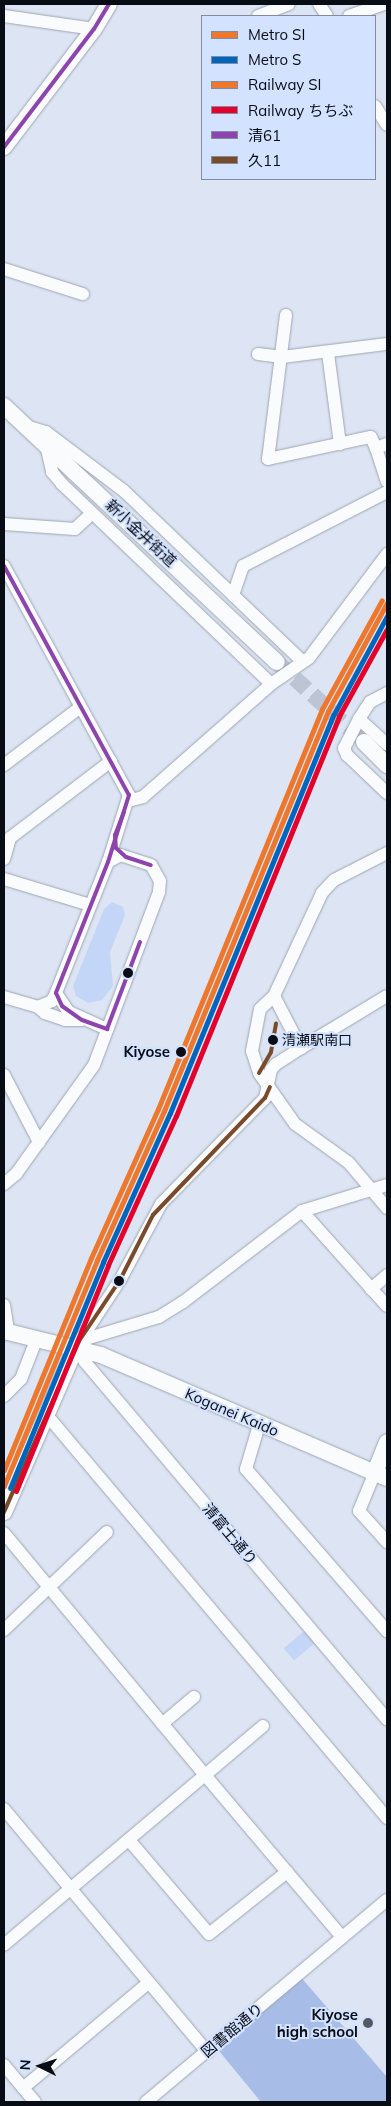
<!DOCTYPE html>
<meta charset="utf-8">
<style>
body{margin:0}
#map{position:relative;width:391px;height:2106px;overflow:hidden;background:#dde5f4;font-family:Mulish,"Noto Sans JP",sans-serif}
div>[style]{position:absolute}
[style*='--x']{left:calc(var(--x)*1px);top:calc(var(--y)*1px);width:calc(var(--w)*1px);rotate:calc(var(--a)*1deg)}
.green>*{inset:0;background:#c4d6f8;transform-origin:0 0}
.forest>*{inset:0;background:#a7bce7}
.major-tunnel>*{height:16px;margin-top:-8px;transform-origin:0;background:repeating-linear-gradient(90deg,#bdc4d3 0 16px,transparent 0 24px)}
.roads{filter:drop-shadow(0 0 1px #9ea5b0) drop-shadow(0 0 1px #9ea5b0)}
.minor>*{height:12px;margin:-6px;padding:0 6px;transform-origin:6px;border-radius:6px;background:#fafbfd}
.major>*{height:16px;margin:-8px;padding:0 8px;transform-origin:8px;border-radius:8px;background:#fafbfd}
.bus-1>*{height:4px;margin:-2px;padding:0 2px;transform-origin:2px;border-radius:2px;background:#8e44ad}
.bus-2>*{height:4px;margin:-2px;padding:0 2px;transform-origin:2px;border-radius:2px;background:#7a4b2a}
.rail-1>*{height:5px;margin:-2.5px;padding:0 2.5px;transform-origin:2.5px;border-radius:2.5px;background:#ed772d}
.rail-2>*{height:5px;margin:-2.5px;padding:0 2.5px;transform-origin:2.5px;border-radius:2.5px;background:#e4002b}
.metro-1>*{height:5px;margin:-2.5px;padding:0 2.5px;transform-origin:2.5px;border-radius:2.5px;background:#ed772d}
.metro-2>*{height:5px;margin:-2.5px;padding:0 2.5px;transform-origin:2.5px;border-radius:2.5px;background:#0065bd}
.dots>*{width:14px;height:14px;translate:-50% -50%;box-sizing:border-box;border:2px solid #d3e2fe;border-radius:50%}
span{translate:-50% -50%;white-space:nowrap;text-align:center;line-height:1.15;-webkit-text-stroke:4px #d3e2fe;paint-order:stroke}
.bus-label{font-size:14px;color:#080c15}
.left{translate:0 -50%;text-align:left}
.street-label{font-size:15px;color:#080c15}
.stop-label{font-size:15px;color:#080c15;font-weight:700}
.right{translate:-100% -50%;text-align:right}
.poi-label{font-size:15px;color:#080c15;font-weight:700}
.frame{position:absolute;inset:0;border:5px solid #080c15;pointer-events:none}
.legend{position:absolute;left:201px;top:15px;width:175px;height:165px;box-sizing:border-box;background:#d3e2fe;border:1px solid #828ca1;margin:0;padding:6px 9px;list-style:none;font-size:15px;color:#080c15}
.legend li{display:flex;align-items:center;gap:10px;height:25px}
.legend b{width:25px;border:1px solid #828ca1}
.north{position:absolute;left:15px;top:2041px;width:50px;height:50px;-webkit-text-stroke:4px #d3e2fe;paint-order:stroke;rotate:274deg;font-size:14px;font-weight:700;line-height:20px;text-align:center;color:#080c15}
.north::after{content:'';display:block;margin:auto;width:18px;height:22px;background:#080c15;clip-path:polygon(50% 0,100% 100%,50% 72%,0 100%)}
</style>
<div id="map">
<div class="green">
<div style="clip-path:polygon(112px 902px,123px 907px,125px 915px,110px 952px,113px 986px,102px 1000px,88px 1003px,76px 996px,73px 986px,104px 909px)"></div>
<div style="left:309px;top:1627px;width:16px;height:33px;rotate:50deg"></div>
</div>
<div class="forest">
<div style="clip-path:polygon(299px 1975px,387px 2077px,387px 2102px,261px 2102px,215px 2046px)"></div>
</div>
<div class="major-tunnel">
<div style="--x:277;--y:662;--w:118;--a:42.6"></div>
</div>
<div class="roads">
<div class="minor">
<div style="--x:319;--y:4;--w:14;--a:56"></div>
<div style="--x:4;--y:16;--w:91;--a:8.2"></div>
<div style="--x:258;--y:16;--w:33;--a:-21"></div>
<div style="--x:349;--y:16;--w:37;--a:-19"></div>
<div style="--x:375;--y:106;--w:22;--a:58"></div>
<div style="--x:4;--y:269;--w:83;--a:17.6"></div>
<div style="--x:286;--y:315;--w:145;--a:97.1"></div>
<div style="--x:268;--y:459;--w:105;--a:-12.1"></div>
<div style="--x:371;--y:437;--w:12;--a:66"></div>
<div style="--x:328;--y:353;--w:92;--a:82.5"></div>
<div style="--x:258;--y:354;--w:24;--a:7"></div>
<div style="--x:282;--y:357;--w:106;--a:-7.1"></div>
<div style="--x:26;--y:426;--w:21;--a:17"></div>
<div style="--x:46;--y:432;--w:98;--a:37.1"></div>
<div style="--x:124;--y:491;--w:246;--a:43.7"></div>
<div style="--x:387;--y:444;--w:12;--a:160"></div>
<div style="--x:376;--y:448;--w:35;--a:72"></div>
<div style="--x:46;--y:445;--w:28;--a:77"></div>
<div style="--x:52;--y:472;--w:16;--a:50"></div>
<div style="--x:62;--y:484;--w:289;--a:43.7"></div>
<div style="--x:4;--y:524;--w:71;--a:4"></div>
<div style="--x:75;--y:529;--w:22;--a:-43"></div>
<div style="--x:4;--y:566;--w:261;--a:61.4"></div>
<div style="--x:129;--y:795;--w:70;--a:107.4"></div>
<div style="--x:108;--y:862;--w:141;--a:111.7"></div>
<div style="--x:56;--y:993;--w:9;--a:117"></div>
<div style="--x:52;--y:1001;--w:15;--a:157"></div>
<div style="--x:233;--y:595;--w:31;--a:-71"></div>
<div style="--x:243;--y:566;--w:162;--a:-27.2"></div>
<div style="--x:387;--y:693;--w:19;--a:152"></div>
<div style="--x:370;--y:702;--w:20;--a:123"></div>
<div style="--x:359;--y:719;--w:38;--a:42"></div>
<div style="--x:359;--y:719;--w:33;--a:117"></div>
<div style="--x:344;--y:748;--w:8;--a:67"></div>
<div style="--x:347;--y:755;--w:55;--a:43.5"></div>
<div style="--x:4;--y:765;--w:94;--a:-37.2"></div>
<div style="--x:128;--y:801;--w:16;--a:-15"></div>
<div style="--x:143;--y:797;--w:171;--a:-41.4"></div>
<div style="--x:271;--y:684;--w:46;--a:-34.4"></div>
<div style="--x:309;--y:658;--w:130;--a:-53.1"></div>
<div style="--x:387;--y:853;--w:59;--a:153"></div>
<div style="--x:334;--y:880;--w:18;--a:133"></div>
<div style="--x:322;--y:893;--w:114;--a:115"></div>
<div style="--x:274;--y:996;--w:19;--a:137"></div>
<div style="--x:260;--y:1009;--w:43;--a:100.8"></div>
<div style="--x:252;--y:1051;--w:23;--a:72"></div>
<div style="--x:259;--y:1073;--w:62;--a:54.8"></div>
<div style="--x:295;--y:1124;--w:67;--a:35.8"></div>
<div style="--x:349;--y:1163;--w:59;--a:49.8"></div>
<div style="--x:4;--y:859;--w:22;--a:-74"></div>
<div style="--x:10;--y:838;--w:127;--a:-37.3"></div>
<div style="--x:4;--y:879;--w:90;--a:16.8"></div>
<div style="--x:56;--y:993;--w:23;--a:56"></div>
<div style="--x:69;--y:1012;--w:42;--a:24.1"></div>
<div style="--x:274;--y:996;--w:59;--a:62.6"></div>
<div style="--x:301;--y:1048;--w:30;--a:147"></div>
<div style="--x:276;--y:1064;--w:8;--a:130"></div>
<div style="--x:271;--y:1070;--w:29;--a:102"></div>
<div style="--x:265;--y:1098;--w:148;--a:134.5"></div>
<div style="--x:161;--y:1204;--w:86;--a:118.3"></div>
<div style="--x:120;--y:1280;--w:80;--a:123.3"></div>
<div style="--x:76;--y:1347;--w:17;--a:59"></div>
<div style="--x:85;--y:1362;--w:468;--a:49.8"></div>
<div style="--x:4;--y:997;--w:35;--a:16"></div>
<div style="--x:38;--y:1007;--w:9;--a:41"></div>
<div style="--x:45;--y:1013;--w:21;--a:19"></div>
<div style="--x:65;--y:1020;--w:17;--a:0"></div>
<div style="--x:301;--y:1048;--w:100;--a:-31.2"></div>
<div style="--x:4;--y:1075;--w:76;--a:62.4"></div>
<div style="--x:4;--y:1184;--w:16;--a:-40"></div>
<div style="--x:16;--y:1174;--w:134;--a:-54.4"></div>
<div style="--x:94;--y:1065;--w:185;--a:-69.4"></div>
<div style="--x:159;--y:892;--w:11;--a:-85"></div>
<div style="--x:160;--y:881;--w:18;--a:-119"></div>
<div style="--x:151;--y:865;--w:32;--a:-162"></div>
<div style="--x:121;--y:855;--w:15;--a:152"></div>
<div style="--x:302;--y:1211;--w:127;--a:48.2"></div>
<div style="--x:371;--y:1289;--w:21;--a:-41"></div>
<div style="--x:4;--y:1305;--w:26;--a:81"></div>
<div style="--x:79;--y:1341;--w:84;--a:-16.7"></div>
<div style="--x:159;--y:1317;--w:28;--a:-32"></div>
<div style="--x:183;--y:1302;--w:150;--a:-37.4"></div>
<div style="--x:302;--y:1211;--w:89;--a:-17"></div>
<div style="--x:4;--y:1396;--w:24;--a:-45"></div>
<div style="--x:21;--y:1379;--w:44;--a:-68.7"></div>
<div style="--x:46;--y:1414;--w:529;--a:49.83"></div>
<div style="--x:259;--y:1425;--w:46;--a:106.5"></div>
<div style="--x:246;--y:1469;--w:215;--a:49"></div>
<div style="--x:375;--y:1472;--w:42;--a:112.3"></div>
<div style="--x:359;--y:1511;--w:42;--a:47.9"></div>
<div style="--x:4;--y:1533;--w:315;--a:50.3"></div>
<div style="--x:205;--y:1775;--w:263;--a:139.8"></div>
<div style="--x:4;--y:1630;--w:142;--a:-43.6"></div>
<div style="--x:162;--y:1724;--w:42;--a:-40.2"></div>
<div style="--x:263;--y:1726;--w:76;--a:139.8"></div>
<div style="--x:205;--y:1775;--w:212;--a:49.8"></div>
<div style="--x:4;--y:1809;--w:317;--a:50.1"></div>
<div style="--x:129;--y:1840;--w:123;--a:49.6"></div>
<div style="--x:209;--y:1934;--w:100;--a:-38.5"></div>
<div style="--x:4;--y:2065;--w:48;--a:50"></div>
<div style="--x:23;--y:2088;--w:163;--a:-40"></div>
<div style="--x:146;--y:2102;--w:314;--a:-40"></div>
</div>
<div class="major">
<div style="--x:4;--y:147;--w:148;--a:-52.7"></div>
<div style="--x:94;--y:29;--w:29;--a:-59"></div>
<div style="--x:4;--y:406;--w:374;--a:43.2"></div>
<div style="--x:364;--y:742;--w:33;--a:45"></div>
<div style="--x:4;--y:1331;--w:100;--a:13.9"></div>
<div style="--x:101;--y:1355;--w:311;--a:23.3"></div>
<div style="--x:375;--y:1472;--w:32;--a:-68"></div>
<div style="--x:4;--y:1512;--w:180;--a:-66.4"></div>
</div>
</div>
<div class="bus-1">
<div style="--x:4;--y:147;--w:148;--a:-52.7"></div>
<div style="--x:94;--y:29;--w:29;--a:-59"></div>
<div style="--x:4;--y:566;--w:261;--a:61.4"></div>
<div style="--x:129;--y:795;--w:70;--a:107.4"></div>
<div style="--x:108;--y:862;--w:141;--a:111.7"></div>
<div style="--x:56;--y:993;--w:14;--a:65"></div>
<div style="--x:62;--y:1006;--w:24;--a:35"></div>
<div style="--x:82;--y:1020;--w:27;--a:20"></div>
<div style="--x:107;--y:1029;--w:93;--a:-69.2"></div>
<div style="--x:124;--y:812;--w:25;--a:111"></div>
<div style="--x:115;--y:835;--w:13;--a:86"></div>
<div style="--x:116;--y:848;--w:13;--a:42"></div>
<div style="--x:126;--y:857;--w:26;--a:18"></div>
</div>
<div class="bus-2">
<div style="--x:259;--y:1073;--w:24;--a:-60"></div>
<div style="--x:271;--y:1052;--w:29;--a:-80"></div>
<div style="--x:4;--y:1512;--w:187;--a:-66.3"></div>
<div style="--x:79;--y:1341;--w:73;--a:-56.1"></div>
<div style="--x:120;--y:1280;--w:73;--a:-63.1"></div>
<div style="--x:153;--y:1215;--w:162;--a:-46.3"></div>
<div style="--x:265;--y:1098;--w:12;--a:-66"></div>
</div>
<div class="rail-1">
<div style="--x:4;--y:1470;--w:229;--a:-67.7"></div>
<div style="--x:91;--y:1258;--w:163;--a:-65.8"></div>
<div style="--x:158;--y:1109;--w:432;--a:-67.7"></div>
<div style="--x:322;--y:709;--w:124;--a:-61.2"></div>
</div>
<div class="rail-2">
<div style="--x:16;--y:1491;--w:244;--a:-67.8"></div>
<div style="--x:108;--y:1265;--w:164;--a:-65.5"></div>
<div style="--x:176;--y:1116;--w:432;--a:-67.8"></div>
<div style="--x:339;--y:716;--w:99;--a:-61.1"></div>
</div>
<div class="metro-1">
<div style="--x:4;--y:1486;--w:244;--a:-67.6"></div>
<div style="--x:97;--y:1260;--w:163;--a:-65.8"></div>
<div style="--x:164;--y:1111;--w:432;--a:-67.7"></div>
<div style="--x:328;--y:711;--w:123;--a:-61.4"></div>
</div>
<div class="metro-2">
<div style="--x:10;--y:1488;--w:244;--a:-67.6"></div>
<div style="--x:103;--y:1262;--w:163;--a:-65.8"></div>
<div style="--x:170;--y:1113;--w:431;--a:-67.7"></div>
<div style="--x:334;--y:714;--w:111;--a:-61.6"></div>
</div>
<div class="dots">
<div style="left:128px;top:973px;background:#080c15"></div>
<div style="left:273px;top:1040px;background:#080c15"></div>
<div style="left:181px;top:1052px;background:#080c15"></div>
<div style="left:119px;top:1281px;background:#080c15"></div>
<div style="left:368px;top:2023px;background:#535863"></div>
</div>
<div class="bus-label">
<span class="left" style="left:282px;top:1040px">清瀬駅南口</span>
</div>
<div class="street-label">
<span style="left:141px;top:533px;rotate:43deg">新小金井街道</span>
<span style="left:232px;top:1412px;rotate:23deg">Koganei Kaido</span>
<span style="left:230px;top:1534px;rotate:50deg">清富士通り</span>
<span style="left:232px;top:2030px;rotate:-40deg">図書館通り</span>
</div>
<div class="stop-label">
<span class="right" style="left:170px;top:1052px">Kiyose</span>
</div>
<div class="poi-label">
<span class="right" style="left:358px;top:2023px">Kiyose<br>high school</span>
</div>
<div class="frame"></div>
<ul class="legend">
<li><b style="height:6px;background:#ed772d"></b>Metro SI</li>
<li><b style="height:6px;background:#0065bd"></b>Metro S</li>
<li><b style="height:6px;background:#ed772d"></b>Railway SI</li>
<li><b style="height:6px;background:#e4002b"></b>Railway ちちぶ</li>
<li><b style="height:6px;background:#8e44ad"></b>清61</li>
<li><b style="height:6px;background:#7a4b2a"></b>久11</li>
</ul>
<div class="north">N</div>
</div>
